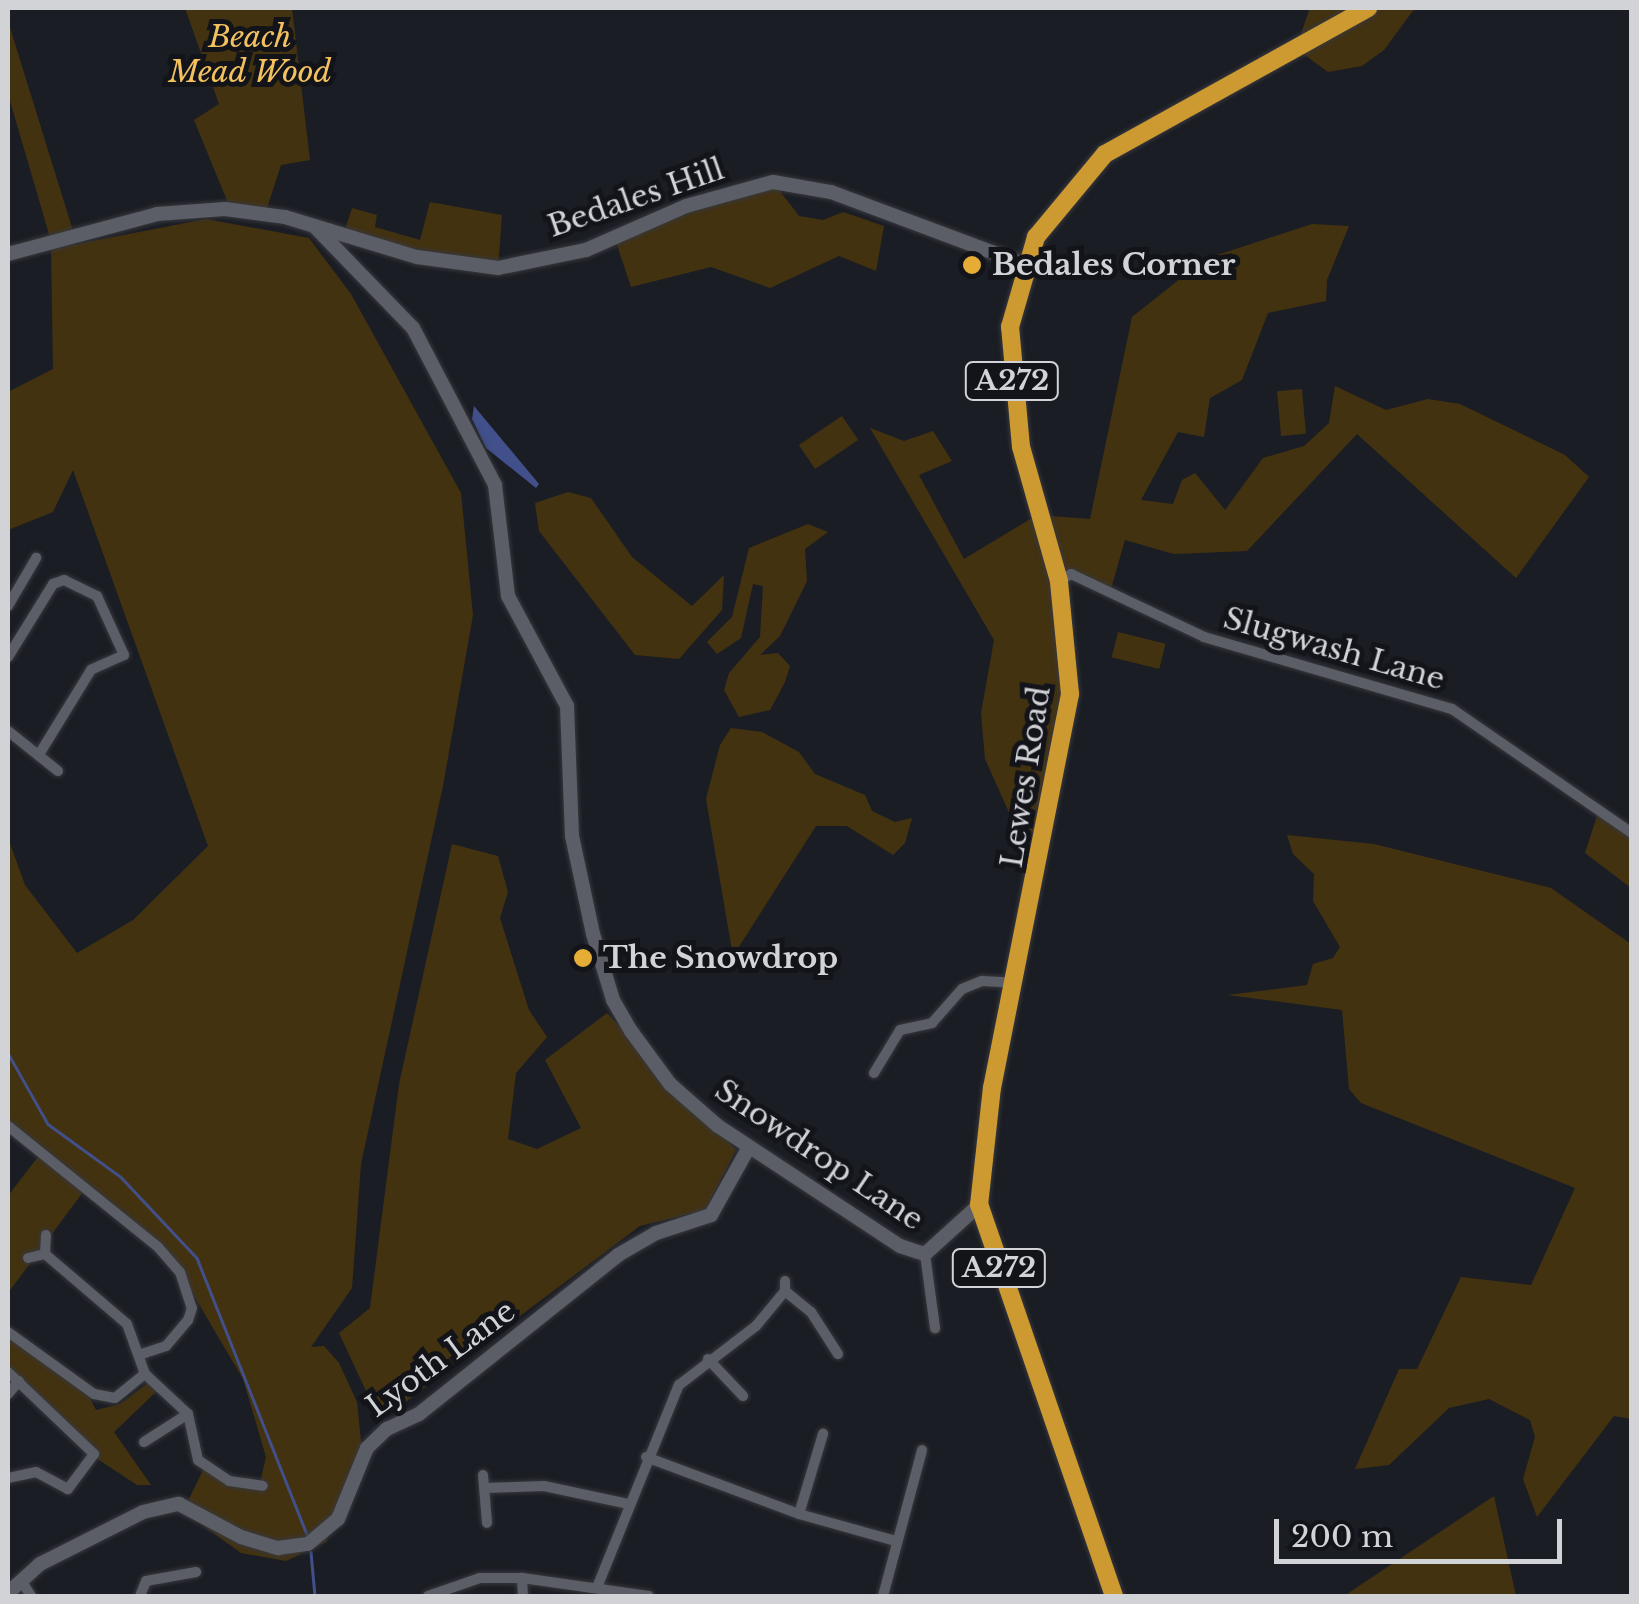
<!DOCTYPE html>
<style>
body{margin:0}
#map{position:relative;width:1639px;height:1604px;overflow:hidden;background:#1b1d24;font-family:"Libre Baskerville",serif}
div>[style]{position:absolute}
[style*='--x']{left:calc(var(--x)*1px);top:calc(var(--y)*1px);width:calc(var(--w)*1px);rotate:calc(var(--a)*1deg)}
.green>*{inset:0;background:#433210;transform-origin:0 0}
.water>*{inset:0;background:#41508b}
.stream>*{height:2.5px;margin:-1.25px;padding:0 1.25px;transform-origin:1.25px;border-radius:1.25px;background:#41508b}
.roads{filter:drop-shadow(0 0 2px #37383d) drop-shadow(0 0 2px #37383d)}
.street>*{height:10px;margin:-5px;padding:0 5px;transform-origin:5px;border-radius:5px;background:#5b5e66}
.secondary>*{height:14px;margin:-7px;padding:0 7px;transform-origin:7px;border-radius:7px;background:#5b5e66}
.highway>*{height:18px;margin:-9px;padding:0 9px;transform-origin:9px;border-radius:9px;background:#cd9a31}
.dots>*{width:28px;height:28px;translate:-50% -50%;box-sizing:border-box;border:5px solid #12141a;border-radius:50%}
span{translate:-50% -50%;white-space:nowrap;text-align:center;line-height:1.15;-webkit-text-stroke:10px #12141a;paint-order:stroke}
.shield-label span{padding:2px 8px;background:#12141a;border:2px solid;border-radius:8px;-webkit-text-stroke-width:0}
.shield-label{font-size:28px;color:#d1d3d7;font-weight:700}
.park-label{font-size:30px;color:#f3c160;font-style:italic}
.street-label{font-size:30px;color:#d1d3d7}
.poi-label{font-size:30px;color:#d1d3d7;font-weight:700}
.left{translate:0 -50%;text-align:left}
.frame{position:absolute;inset:0;border:10px solid #d1d3d7;pointer-events:none}
.scale{position:absolute;left:1274px;top:1519px;width:288px;height:45px;box-sizing:border-box;border:5px solid #d1d3d7;border-top:0;padding-left:12px;font-size:30px;line-height:35px;white-space:nowrap;color:#d1d3d7;-webkit-text-stroke:8px #12141a;paint-order:stroke}
</style>
<div id="map">
<div class="green">
<div style="clip-path:polygon(185px 8px,292px 8px,310px 160px,281px 165px,267px 208px,228px 203px,194px 120px,219px 104px)"></div>
<div style="clip-path:polygon(1310px 8px,1415px 8px,1384px 50px,1362px 66px,1328px 72px,1302px 53px,1298px 42px)"></div>
<div style="clip-path:polygon(8px 21px,74px 234px,51px 241px,8px 94px)"></div>
<div style="clip-path:polygon(773px 182px,799px 216px,823px 220px,843px 212px,884px 226px,876px 271px,839px 256px,770px 288px,711px 267px,631px 287px,615px 239px,686px 206px)"></div>
<div style="clip-path:polygon(430px 202px,502px 215px,498px 268px,343px 236px,352px 208px,377px 215px,375px 227px,420px 240px)"></div>
<div style="clip-path:polygon(206px 219px,309px 238px,351px 294px,461px 493px,473px 615px,443px 786px,361px 1164px,352px 1288px,311px 1347px,324px 1346px,339px 1363px,357px 1402px,363px 1461px,326px 1542px,286px 1561px,241px 1553px,205px 1527px,188px 1501px,204px 1468px,230px 1487px,259px 1487px,266px 1457px,243px 1379px,180px 1272px,86px 1188px,8px 1293px,8px 1196px,40px 1154px,13px 1132px,8px 1115px,8px 838px,25px 885px,77px 953px,133px 920px,208px 846px,73px 470px,53px 512px,8px 530px,8px 392px,53px 369px,51px 249px)"></div>
<div style="clip-path:polygon(1312px 224px,1349px 226px,1327px 280px,1326px 301px,1268px 313px,1242px 380px,1210px 398px,1204px 437px,1178px 432px,1141px 500px,1173px 504px,1182px 480px,1195px 473px,1225px 510px,1263px 458px,1304px 446px,1329px 423px,1335px 386px,1386px 410px,1428px 399px,1460px 404px,1565px 455px,1589px 477px,1516px 578px,1357px 434px,1247px 551px,1174px 554px,1125px 540px,1110px 592px,1072px 574px,1059px 581px,1070px 694px,1046px 841px,1012px 819px,985px 759px,981px 713px,994px 640px,870px 428px,904px 441px,933px 431px,952px 461px,919px 475px,964px 559px,1037px 515px,1090px 519px,1132px 317px,1205px 259px)"></div>
<div style="left:1302px;top:389px;width:45px;height:25px;rotate:85deg"></div>
<div style="left:842px;top:416px;width:29px;height:52px;rotate:56deg"></div>
<div style="clip-path:polygon(568px 492px,591px 498px,632px 557px,692px 606px,724px 575px,722px 610px,679px 659px,635px 655px,539px 531px,535px 503px)"></div>
<div style="clip-path:polygon(808px 524px,828px 532px,805px 549px,807px 581px,780px 636px,760px 655px,778px 653px,790px 666px,785px 682px,770px 710px,739px 717px,724px 690px,729px 673px,760px 637px,763px 586px,753px 584px,741px 638px,717px 654px,707px 642px,732px 617px,749px 548px)"></div>
<div style="left:1118px;top:632px;width:49px;height:26px;rotate:14deg"></div>
<div style="clip-path:polygon(731px 728px,762px 732px,799px 752px,815px 774px,865px 795px,872px 811px,895px 822px,912px 818px,905px 843px,893px 855px,847px 826px,816px 826px,733px 956px,706px 799px,720px 745px)"></div>
<div style="clip-path:polygon(1599px 810px,1631px 833px,1631px 888px,1585px 853px)"></div>
<div style="clip-path:polygon(1287px 835px,1374px 844px,1551px 888px,1631px 944px,1631px 1419px,1614px 1416px,1537px 1517px,1523px 1479px,1535px 1437px,1530px 1420px,1489px 1399px,1449px 1408px,1389px 1465px,1355px 1469px,1399px 1369px,1417px 1369px,1461px 1277px,1531px 1285px,1575px 1188px,1361px 1103px,1349px 1089px,1342px 1010px,1227px 995px,1307px 985px,1313px 964px,1333px 958px,1340px 947px,1313px 901px,1314px 874px,1293px 854px)"></div>
<div style="clip-path:polygon(452px 844px,498px 856px,508px 892px,500px 918px,529px 1010px,547px 1037px,516px 1073px,508px 1139px,537px 1149px,581px 1128px,545px 1060px,607px 1013px,736px 1150px,705px 1210px,640px 1226px,380px 1421px,339px 1333px,370px 1308px,399px 1084px)"></div>
<div style="clip-path:polygon(8px 1335px,89px 1396px,96px 1410px,120px 1404px,148px 1383px,157px 1391px,114px 1432px,151px 1485px,137px 1485px,99px 1460px,75px 1429px,8px 1368px)"></div>
<div style="clip-path:polygon(1494px 1496px,1516px 1596px,1344px 1596px)"></div>
</div>
<div class="water">
<div style="clip-path:polygon(474px 406px,539px 484px,536px 488px,486px 448px,472px 419px)"></div>
</div>
<div class="stream">
<div style="--x:8;--y:1053;--w:81;--a:60.6"></div>
<div style="--x:48;--y:1124;--w:90;--a:36"></div>
<div style="--x:121;--y:1177;--w:111;--a:46.8"></div>
<div style="--x:197;--y:1258;--w:297;--a:68.3"></div>
<div style="--x:311;--y:1552;--w:44;--a:84.8"></div>
</div>
<div class="roads">
<div class="street">
<div style="--x:1059;--y:581;--w:14;--a:-30"></div>
<div style="--x:1071;--y:574;--w:147;--a:25.3"></div>
<div style="--x:1204;--y:637;--w:258;--a:16.2"></div>
<div style="--x:1452;--y:709;--w:219;--a:34.6"></div>
<div style="--x:8;--y:606;--w:56;--a:-59.7"></div>
<div style="--x:8;--y:657;--w:86;--a:-58.3"></div>
<div style="--x:53;--y:584;--w:12;--a:-20"></div>
<div style="--x:64;--y:580;--w:37;--a:26"></div>
<div style="--x:97;--y:596;--w:65;--a:65.4"></div>
<div style="--x:124;--y:655;--w:36;--a:156"></div>
<div style="--x:91;--y:670;--w:97;--a:121.6"></div>
<div style="--x:8;--y:731;--w:64;--a:38.7"></div>
<div style="--x:874;--y:1073;--w:50;--a:-58.8"></div>
<div style="--x:900;--y:1030;--w:33;--a:-12"></div>
<div style="--x:932;--y:1023;--w:45;--a:-48.6"></div>
<div style="--x:962;--y:989;--w:22;--a:-22"></div>
<div style="--x:982;--y:981;--w:33;--a:3"></div>
<div style="--x:8;--y:1126;--w:193;--a:38.9"></div>
<div style="--x:158;--y:1247;--w:33;--a:49"></div>
<div style="--x:180;--y:1272;--w:38;--a:72"></div>
<div style="--x:192;--y:1308;--w:13;--a:108"></div>
<div style="--x:188;--y:1320;--w:34;--a:130"></div>
<div style="--x:166;--y:1346;--w:28;--a:162"></div>
<div style="--x:45;--y:1254;--w:108;--a:40.5"></div>
<div style="--x:127;--y:1324;--w:53;--a:70.2"></div>
<div style="--x:925;--y:1254;--w:75;--a:82.3"></div>
<div style="--x:28;--y:1258;--w:17;--a:-13"></div>
<div style="--x:45;--y:1254;--w:19;--a:-87"></div>
<div style="--x:785;--y:1291;--w:33;--a:39"></div>
<div style="--x:811;--y:1312;--w:50;--a:57.3"></div>
<div style="--x:8;--y:1332;--w:106;--a:35.8"></div>
<div style="--x:94;--y:1394;--w:21;--a:11"></div>
<div style="--x:115;--y:1398;--w:38;--a:-39"></div>
<div style="--x:708;--y:1359;--w:51;--a:46.6"></div>
<div style="--x:8;--y:1372;--w:119;--a:43.6"></div>
<div style="--x:94;--y:1454;--w:44;--a:126.6"></div>
<div style="--x:68;--y:1489;--w:36;--a:-152"></div>
<div style="--x:36;--y:1472;--w:29;--a:168"></div>
<div style="--x:145;--y:1374;--w:59;--a:42.9"></div>
<div style="--x:188;--y:1414;--w:47;--a:77.7"></div>
<div style="--x:198;--y:1460;--w:37;--a:34"></div>
<div style="--x:229;--y:1481;--w:34;--a:8"></div>
<div style="--x:8;--y:1394;--w:17;--a:-50"></div>
<div style="--x:144;--y:1442;--w:52;--a:-32.5"></div>
<div style="--x:646;--y:1457;--w:163;--a:20.4"></div>
<div style="--x:799;--y:1514;--w:101;--a:15.6"></div>
<div style="--x:483;--y:1475;--w:48;--a:85.2"></div>
<div style="--x:485;--y:1488;--w:59;--a:-1.9"></div>
<div style="--x:544;--y:1486;--w:87;--a:12"></div>
<div style="--x:799;--y:1514;--w:84;--a:-73.3"></div>
<div style="--x:522;--y:1578;--w:18;--a:87"></div>
<div style="--x:22;--y:1582;--w:17;--a:57"></div>
<div style="--x:598;--y:1585;--w:216;--a:-68"></div>
<div style="--x:679;--y:1385;--w:97;--a:-37.5"></div>
<div style="--x:756;--y:1326;--w:45;--a:-50.4"></div>
<div style="--x:785;--y:1291;--w:10;--a:-90"></div>
<div style="--x:140;--y:1596;--w:16;--a:-68"></div>
<div style="--x:146;--y:1581;--w:51;--a:-10.2"></div>
<div style="--x:428;--y:1596;--w:55;--a:-19.1"></div>
<div style="--x:480;--y:1578;--w:42;--a:0"></div>
<div style="--x:522;--y:1578;--w:128;--a:8.1"></div>
<div style="--x:883;--y:1596;--w:151;--a:-75"></div>
</div>
<div class="secondary">
<div style="--x:316;--y:228;--w:139;--a:45.9"></div>
<div style="--x:413;--y:328;--w:177;--a:62.4"></div>
<div style="--x:495;--y:485;--w:112;--a:83.3"></div>
<div style="--x:508;--y:596;--w:125;--a:61.8"></div>
<div style="--x:567;--y:706;--w:130;--a:87.8"></div>
<div style="--x:572;--y:836;--w:100;--a:77.9"></div>
<div style="--x:593;--y:934;--w:69;--a:73.1"></div>
<div style="--x:613;--y:1000;--w:36;--a:60"></div>
<div style="--x:631;--y:1031;--w:66;--a:53.7"></div>
<div style="--x:670;--y:1084;--w:64;--a:41.2"></div>
<div style="--x:718;--y:1126;--w:218;--a:33.4"></div>
<div style="--x:900;--y:1246;--w:26;--a:18"></div>
<div style="--x:925;--y:1254;--w:73;--a:-42.2"></div>
<div style="--x:8;--y:254;--w:154;--a:-15"></div>
<div style="--x:157;--y:214;--w:68;--a:-4.2"></div>
<div style="--x:225;--y:209;--w:61;--a:7.6"></div>
<div style="--x:285;--y:217;--w:138;--a:16.9"></div>
<div style="--x:417;--y:257;--w:82;--a:7.7"></div>
<div style="--x:498;--y:268;--w:90;--a:-11.6"></div>
<div style="--x:586;--y:250;--w:109;--a:-23.7"></div>
<div style="--x:686;--y:206;--w:90;--a:-15.4"></div>
<div style="--x:773;--y:182;--w:59;--a:9.8"></div>
<div style="--x:831;--y:192;--w:206;--a:20.5"></div>
<div style="--x:8;--y:1593;--w:43;--a:-42.2"></div>
<div style="--x:40;--y:1564;--w:115;--a:-26.8"></div>
<div style="--x:143;--y:1512;--w:37;--a:-13"></div>
<div style="--x:179;--y:1504;--w:70;--a:28"></div>
<div style="--x:241;--y:1537;--w:39;--a:17"></div>
<div style="--x:278;--y:1548;--w:30;--a:-8"></div>
<div style="--x:308;--y:1544;--w:39;--a:-40"></div>
<div style="--x:338;--y:1519;--w:77;--a:-67.8"></div>
<div style="--x:367;--y:1448;--w:28;--a:-44"></div>
<div style="--x:387;--y:1429;--w:35;--a:-25"></div>
<div style="--x:419;--y:1414;--w:255;--a:-38.6"></div>
<div style="--x:618;--y:1255;--w:44;--a:-30.1"></div>
<div style="--x:656;--y:1233;--w:58;--a:-18.1"></div>
<div style="--x:711;--y:1215;--w:78;--a:-60.8"></div>
</div>
<div class="highway">
<div style="--x:1114;--y:1596;--w:414;--a:-109"></div>
<div style="--x:979;--y:1205;--w:118;--a:-83.7"></div>
<div style="--x:992;--y:1088;--w:402;--a:-78.8"></div>
<div style="--x:1070;--y:694;--w:114;--a:-95.6"></div>
<div style="--x:1059;--y:581;--w:139;--a:-105.8"></div>
<div style="--x:1021;--y:447;--w:121;--a:-95.2"></div>
<div style="--x:1010;--y:327;--w:94;--a:-73.9"></div>
<div style="--x:1036;--y:237;--w:108;--a:-50.3"></div>
<div style="--x:1105;--y:154;--w:301;--a:-29"></div>
</div>
</div>
<div class="dots">
<div style="left:972px;top:265px;background:#e5ad36"></div>
<div style="left:583px;top:958px;background:#e5ad36"></div>
</div>
<div class="shield-label">
<span style="left:1012px;top:381px">A272</span>
<span style="left:999px;top:1268px">A272</span>
</div>
<div class="park-label">
<span style="left:250px;top:54px">Beach<br>Mead Wood</span>
</div>
<div class="street-label">
<span style="left:636px;top:198px;rotate:-19deg">Bedales Hill</span>
<span style="left:1334px;top:649px;rotate:16deg">Slugwash Lane</span>
<span style="left:1026px;top:777px;rotate:-81deg">Lewes Road</span>
<span style="left:819px;top:1155px;rotate:34deg">Snowdrop Lane</span>
<span style="left:441px;top:1359px;rotate:-36deg">Lyoth Lane</span>
</div>
<div class="poi-label">
<span class="left" style="left:992px;top:265px">Bedales Corner</span>
<span class="left" style="left:603px;top:958px">The Snowdrop</span>
</div>
<div class="frame"></div>
<div class="scale">200 m</div>
</div>
